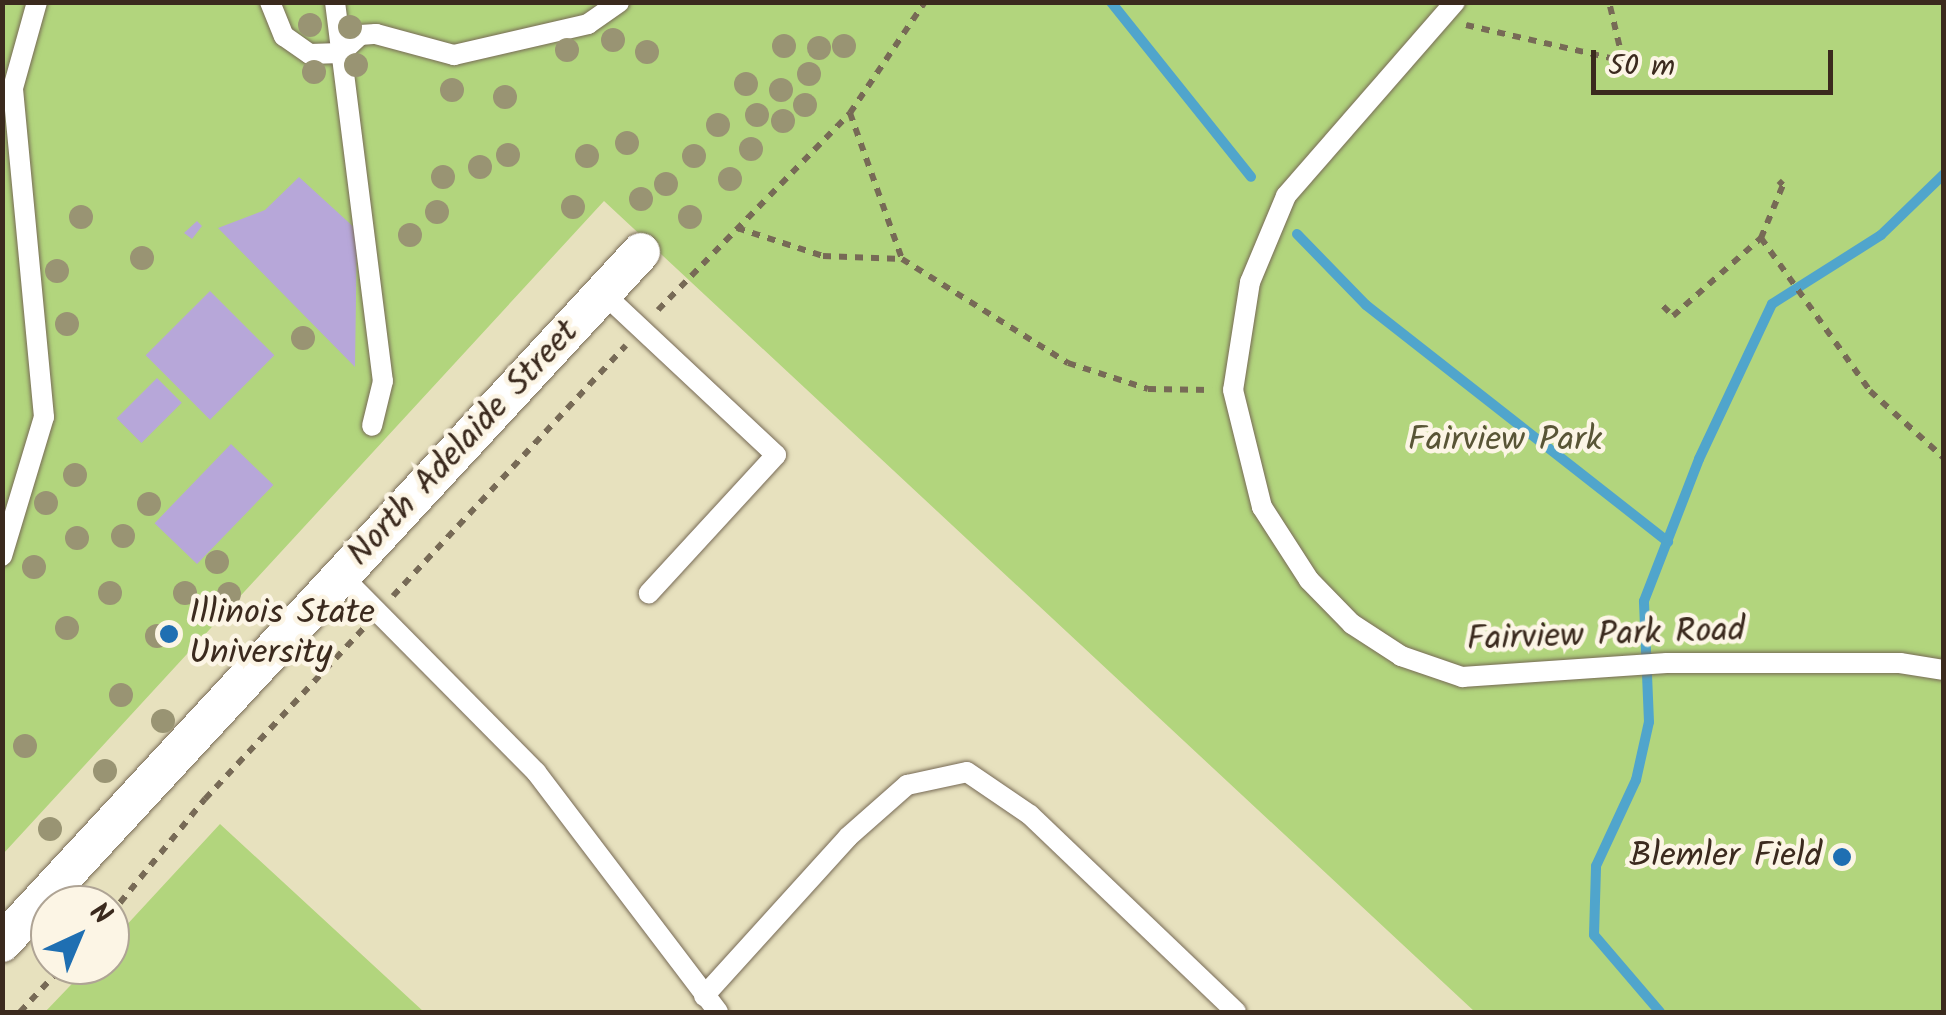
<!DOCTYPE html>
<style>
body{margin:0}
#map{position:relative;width:1946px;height:1015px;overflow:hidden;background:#e7e1be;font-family:Kalam,sans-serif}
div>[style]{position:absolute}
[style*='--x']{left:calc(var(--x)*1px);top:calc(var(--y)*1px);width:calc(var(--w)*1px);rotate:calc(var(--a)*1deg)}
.green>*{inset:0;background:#b2d57d}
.stream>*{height:10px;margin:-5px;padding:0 5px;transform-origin:5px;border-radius:5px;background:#50a5cc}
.building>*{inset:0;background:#b7a7d9;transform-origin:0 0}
.path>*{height:6px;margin-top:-3px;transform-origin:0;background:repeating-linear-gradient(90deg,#776a56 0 8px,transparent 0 16px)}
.roads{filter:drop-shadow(0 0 2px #776a56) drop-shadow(0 0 2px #776a56)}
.lane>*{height:20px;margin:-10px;padding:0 10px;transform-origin:10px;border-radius:10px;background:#fff}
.street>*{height:38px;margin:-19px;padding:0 19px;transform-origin:19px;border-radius:19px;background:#fff}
.trees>*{width:24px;height:24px;margin:-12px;border-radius:50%;background:#999473}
.dots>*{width:28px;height:28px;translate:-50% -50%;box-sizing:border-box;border:5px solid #fcf5e5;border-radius:50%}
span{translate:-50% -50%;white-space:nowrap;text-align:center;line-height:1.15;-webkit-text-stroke:9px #fcf5e5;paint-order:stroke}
.park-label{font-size:35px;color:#595536}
.street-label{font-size:35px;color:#3b2a1e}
.poi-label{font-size:35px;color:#3b2a1e}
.left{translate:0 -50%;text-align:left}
.right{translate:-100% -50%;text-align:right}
.frame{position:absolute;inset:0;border:5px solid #3b2a1e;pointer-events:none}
.north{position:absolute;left:30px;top:885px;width:100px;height:100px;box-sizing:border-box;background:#fcf5e5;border:2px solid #afa495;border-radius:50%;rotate:44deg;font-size:28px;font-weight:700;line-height:40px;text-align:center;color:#3b2a1e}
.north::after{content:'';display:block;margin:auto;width:35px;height:45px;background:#1f6fb2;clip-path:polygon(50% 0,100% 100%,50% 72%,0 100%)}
.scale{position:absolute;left:1591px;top:50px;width:242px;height:45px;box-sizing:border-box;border:5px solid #3b2a1e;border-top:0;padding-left:12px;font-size:30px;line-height:35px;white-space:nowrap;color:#3b2a1e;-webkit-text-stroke:8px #fcf5e5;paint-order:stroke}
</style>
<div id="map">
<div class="green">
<div style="clip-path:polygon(3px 3px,1943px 3px,1943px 1012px,1475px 1012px,604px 201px,3px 854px)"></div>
<div style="clip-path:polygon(220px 824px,424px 1012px,45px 1012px,90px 965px,110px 965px,110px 943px)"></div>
</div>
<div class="stream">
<div style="--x:1111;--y:2;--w:224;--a:51.3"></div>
<div style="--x:1297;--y:234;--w:99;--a:45.8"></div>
<div style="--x:1366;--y:305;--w:384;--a:38.1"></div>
<div style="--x:1660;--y:1012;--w:101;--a:-130.6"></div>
<div style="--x:1594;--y:935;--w:69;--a:-88.3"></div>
<div style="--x:1596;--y:866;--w:95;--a:-65.1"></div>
<div style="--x:1636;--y:780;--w:59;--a:-77.4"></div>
<div style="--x:1649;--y:722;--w:121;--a:-92.4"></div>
<div style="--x:1644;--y:601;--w:152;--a:-68.8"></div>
<div style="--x:1699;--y:459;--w:171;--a:-64.8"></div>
<div style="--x:1772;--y:304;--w:129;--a:-32.3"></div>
<div style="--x:1881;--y:235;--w:88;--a:-44.1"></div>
</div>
<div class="building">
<div style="clip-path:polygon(299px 177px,357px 230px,355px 367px,218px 228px,265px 210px)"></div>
<div style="clip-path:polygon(197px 221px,202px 226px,192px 239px,184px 233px)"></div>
<div style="left:210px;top:291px;width:91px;height:91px;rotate:45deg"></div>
<div style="left:157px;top:378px;width:35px;height:57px;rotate:45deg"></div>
<div style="left:231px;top:444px;width:59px;height:110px;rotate:44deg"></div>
</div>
<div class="path">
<div style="--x:1466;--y:25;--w:161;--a:12.9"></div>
<div style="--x:1623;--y:61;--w:61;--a:-103.3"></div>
<div style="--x:1623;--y:61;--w:16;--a:45"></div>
<div style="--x:850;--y:113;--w:155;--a:70.4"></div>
<div style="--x:902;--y:259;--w:196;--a:32.1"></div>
<div style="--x:1068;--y:363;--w:84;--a:18"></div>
<div style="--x:1148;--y:389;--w:64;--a:0.9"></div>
<div style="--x:737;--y:228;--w:90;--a:18"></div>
<div style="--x:823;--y:256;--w:79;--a:2.2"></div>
<div style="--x:1761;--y:238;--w:188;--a:54.5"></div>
<div style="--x:1870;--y:391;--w:100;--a:42.2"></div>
<div style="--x:1663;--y:306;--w:14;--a:45"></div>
<div style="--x:1673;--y:316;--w:118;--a:-41.6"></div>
<div style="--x:1761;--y:238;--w:57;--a:-67.5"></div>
<div style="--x:1783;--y:185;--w:6;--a:-135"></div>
<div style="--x:658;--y:310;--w:275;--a:-45.7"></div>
<div style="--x:850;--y:113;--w:134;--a:-56"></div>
<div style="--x:393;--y:596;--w:342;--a:-47.1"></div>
<div style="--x:110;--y:915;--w:150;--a:-50.7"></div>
<div style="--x:205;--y:799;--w:233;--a:-47.1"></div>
<div style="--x:20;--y:1012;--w:64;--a:-46.9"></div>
</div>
<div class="roads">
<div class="lane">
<div style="--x:270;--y:2;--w:37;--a:68"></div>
<div style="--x:284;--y:36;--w:32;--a:35"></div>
<div style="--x:310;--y:54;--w:31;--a:-2"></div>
<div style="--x:341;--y:53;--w:26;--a:-43"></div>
<div style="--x:360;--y:35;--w:16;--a:-4"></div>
<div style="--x:376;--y:34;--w:81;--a:15.1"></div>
<div style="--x:454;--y:55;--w:138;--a:-13"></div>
<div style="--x:588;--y:24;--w:38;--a:-35"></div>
<div style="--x:335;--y:2;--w:382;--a:82.8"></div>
<div style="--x:383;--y:381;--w:46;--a:103.7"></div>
<div style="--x:1455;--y:2;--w:257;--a:131.1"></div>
<div style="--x:1286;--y:196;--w:93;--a:112.7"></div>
<div style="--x:1250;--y:282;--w:109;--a:98.9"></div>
<div style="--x:1233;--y:390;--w:121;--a:76.1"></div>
<div style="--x:1262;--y:507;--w:87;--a:57.2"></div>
<div style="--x:1309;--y:580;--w:62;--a:45.7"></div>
<div style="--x:1352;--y:624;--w:59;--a:33.1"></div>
<div style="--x:1401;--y:656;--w:65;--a:19"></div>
<div style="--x:1462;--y:677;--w:205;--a:-3.9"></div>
<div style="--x:1667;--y:663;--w:233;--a:0"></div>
<div style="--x:1900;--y:663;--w:45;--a:9"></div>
<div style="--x:603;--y:293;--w:237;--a:43.1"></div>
<div style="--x:776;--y:455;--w:188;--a:132.6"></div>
<div style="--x:2;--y:556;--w:145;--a:-73.2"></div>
<div style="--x:44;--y:417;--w:330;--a:-95.4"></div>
<div style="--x:13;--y:88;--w:89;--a:-74.4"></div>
<div style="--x:342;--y:576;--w:276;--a:45.3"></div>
<div style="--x:536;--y:772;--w:301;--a:52.8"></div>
<div style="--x:704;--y:996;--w:215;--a:-47.8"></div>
<div style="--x:848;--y:837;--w:79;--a:-41.4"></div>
<div style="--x:907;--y:785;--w:61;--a:-12.2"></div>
<div style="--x:967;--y:772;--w:76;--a:34.3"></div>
<div style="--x:1030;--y:815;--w:285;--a:43.7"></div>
</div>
<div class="street">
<div style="--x:2;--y:943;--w:941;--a:-47.24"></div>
</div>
</div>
<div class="trees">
<div style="left:310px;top:25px"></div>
<div style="left:350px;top:27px"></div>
<div style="left:613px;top:40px"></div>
<div style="left:784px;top:46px"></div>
<div style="left:844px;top:46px"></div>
<div style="left:819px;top:48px"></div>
<div style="left:567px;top:50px"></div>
<div style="left:647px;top:52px"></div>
<div style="left:356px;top:65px"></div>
<div style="left:314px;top:72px"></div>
<div style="left:809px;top:74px"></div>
<div style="left:746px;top:84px"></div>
<div style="left:452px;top:90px"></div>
<div style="left:781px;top:90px"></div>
<div style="left:505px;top:97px"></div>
<div style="left:805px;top:105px"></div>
<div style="left:757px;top:115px"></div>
<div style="left:783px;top:121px"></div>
<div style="left:718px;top:125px"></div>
<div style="left:627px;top:143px"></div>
<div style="left:751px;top:149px"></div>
<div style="left:508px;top:155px"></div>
<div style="left:587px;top:156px"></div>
<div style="left:694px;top:156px"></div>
<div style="left:480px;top:167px"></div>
<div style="left:443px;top:177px"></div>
<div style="left:730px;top:179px"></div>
<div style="left:666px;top:184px"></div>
<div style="left:641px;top:199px"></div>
<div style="left:573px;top:207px"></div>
<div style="left:437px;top:212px"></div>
<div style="left:81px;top:217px"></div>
<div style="left:690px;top:217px"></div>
<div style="left:410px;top:235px"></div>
<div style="left:142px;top:258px"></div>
<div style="left:57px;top:271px"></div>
<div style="left:67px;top:324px"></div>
<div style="left:303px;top:338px"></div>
<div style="left:75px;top:475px"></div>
<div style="left:46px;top:503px"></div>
<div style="left:149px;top:504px"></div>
<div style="left:123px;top:536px"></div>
<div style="left:77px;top:538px"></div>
<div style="left:217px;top:562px"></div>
<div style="left:34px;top:567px"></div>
<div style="left:110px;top:593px"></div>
<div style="left:185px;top:593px"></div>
<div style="left:229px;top:594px"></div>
<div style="left:67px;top:628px"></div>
<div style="left:157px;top:636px"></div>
<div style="left:121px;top:695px"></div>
<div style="left:163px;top:721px"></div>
<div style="left:25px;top:746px"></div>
<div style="left:105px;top:771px"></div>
<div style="left:50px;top:829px"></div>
</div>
<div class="dots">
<div style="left:169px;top:634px;background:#1f6fb2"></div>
<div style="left:1842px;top:857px;background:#1f6fb2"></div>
</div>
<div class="park-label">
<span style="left:1505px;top:441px">Fairview Park</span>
</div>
<div class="street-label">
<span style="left:464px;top:444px;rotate:-47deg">North Adelaide Street</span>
<span style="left:1606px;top:636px;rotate:-2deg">Fairview Park Road</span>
</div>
<div class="poi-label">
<span class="left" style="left:189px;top:634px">Illinois State<br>University</span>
<span class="right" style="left:1822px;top:857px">Blemler Field</span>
</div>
<div class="frame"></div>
<div class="north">N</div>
<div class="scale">50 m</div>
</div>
